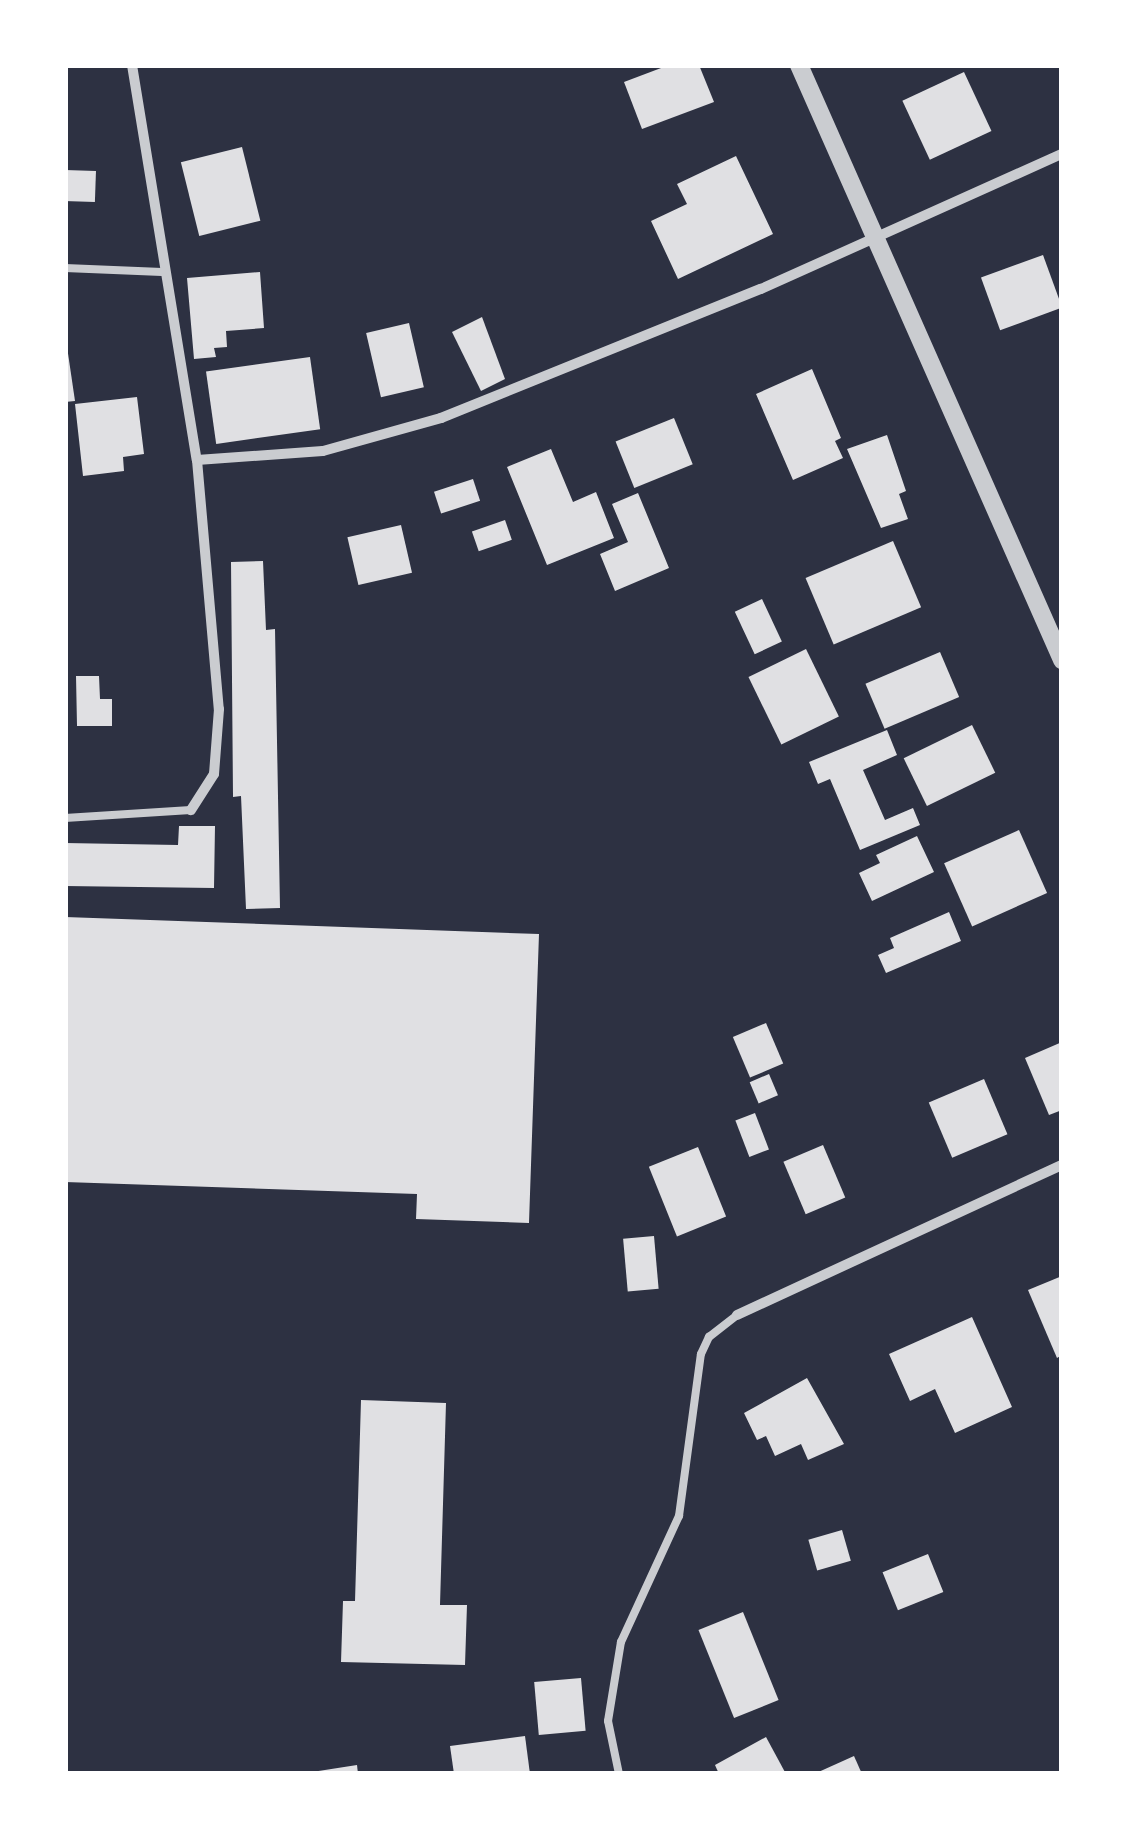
<!DOCTYPE html>
<style>
body{margin:0}
#map{position:relative;width:1127px;height:1839px;overflow:hidden;background:#2d3142;font-family:"Work Sans",sans-serif}
div>[style]{position:absolute}
[style*='--x']{left:calc(var(--x)*1px);top:calc(var(--y)*1px);width:calc(var(--w)*1px);rotate:calc(var(--a)*1deg)}
.building>*{inset:0;background:#e0e0e3;transform-origin:0 0}
.service>*{height:8px;margin:-4px;padding:0 4px;transform-origin:4px;border-radius:4px;background:#caccd0}
.minor>*{height:10px;margin:-5px;padding:0 5px;transform-origin:5px;border-radius:5px;background:#caccd0}
.tertiary>*{height:18px;margin:-9px;padding:0 9px;transform-origin:9px;border-radius:9px;background:#caccd0}
span{translate:-50% -50%;white-space:nowrap;text-align:center;line-height:1.15;-webkit-text-stroke:8px #fff;paint-order:stroke}
.frame{position:absolute;inset:0;border:68px solid #fff;pointer-events:none}
</style>
<div id="map">
<div class="building">
<div style="clip-path:polygon(669px 65px,699px 65px,714px 102px,642px 129px,624px 82px)"></div>
<div style="left:964px;top:72px;width:65px;height:68px;rotate:65deg"></div>
<div style="left:242px;top:147px;width:76px;height:63px;rotate:76deg"></div>
<div style="clip-path:polygon(736px 156px,773px 234px,678px 279px,651px 221px,687px 204px,677px 184px)"></div>
<div style="left:65px;top:170px;width:31px;height:31px;rotate:2deg"></div>
<div style="left:1043px;top:255px;width:56px;height:66px;rotate:70deg"></div>
<div style="clip-path:polygon(260px 272px,264px 328px,226px 331px,227px 347px,214px 348px,216px 357px,194px 359px,187px 278px)"></div>
<div style="clip-path:polygon(482px 317px,505px 379px,481px 391px,452px 332px)"></div>
<div style="left:409px;top:323px;width:66px;height:44px;rotate:77deg"></div>
<div style="clip-path:polygon(65px 333px,75px 401px,65px 402px)"></div>
<div style="left:310px;top:357px;width:73px;height:105px;rotate:82deg"></div>
<div style="clip-path:polygon(812px 369px,841px 438px,835px 441px,843px 458px,793px 480px,756px 394px)"></div>
<div style="clip-path:polygon(137px 397px,144px 454px,123px 457px,124px 471px,83px 476px,75px 404px)"></div>
<div style="left:674px;top:418px;width:50px;height:63px;rotate:68deg"></div>
<div style="clip-path:polygon(887px 435px,906px 491px,899px 494px,908px 519px,881px 528px,847px 449px)"></div>
<div style="clip-path:polygon(551px 449px,573px 502px,596px 492px,614px 538px,547px 565px,507px 467px)"></div>
<div style="left:473px;top:479px;width:23px;height:41px;rotate:72deg"></div>
<div style="clip-path:polygon(638px 493px,669px 568px,615px 591px,600px 554px,628px 542px,612px 504px)"></div>
<div style="left:505px;top:520px;width:21px;height:35px;rotate:71deg"></div>
<div style="left:401px;top:525px;width:49px;height:55px;rotate:77deg"></div>
<div style="left:893px;top:541px;width:72px;height:95px;rotate:67deg"></div>
<div style="clip-path:polygon(263px 561px,266px 630px,275px 629px,280px 908px,246px 909px,241px 796px,233px 797px,231px 562px)"></div>
<div style="left:762px;top:599px;width:47px;height:30px;rotate:65deg"></div>
<div style="left:806px;top:649px;width:75px;height:64px;rotate:64deg"></div>
<div style="left:940px;top:652px;width:49px;height:81px;rotate:67deg"></div>
<div style="clip-path:polygon(76px 676px,99px 676px,100px 699px,112px 699px,112px 726px,77px 726px)"></div>
<div style="left:972px;top:725px;width:53px;height:76px;rotate:64deg"></div>
<div style="clip-path:polygon(887px 730px,897px 755px,863px 770px,885px 820px,913px 808px,920px 825px,860px 850px,830px 779px,818px 784px,809px 762px)"></div>
<div style="clip-path:polygon(179px 826px,215px 826px,214px 888px,65px 886px,65px 843px,178px 845px)"></div>
<div style="left:1019px;top:830px;width:69px;height:82px;rotate:66deg"></div>
<div style="clip-path:polygon(917px 836px,934px 872px,872px 901px,859px 873px,880px 863px,876px 855px)"></div>
<div style="clip-path:polygon(949px 912px,961px 941px,886px 973px,878px 955px,894px 948px,890px 938px)"></div>
<div style="clip-path:polygon(65px 917px,539px 934px,529px 1223px,416px 1219px,417px 1194px,65px 1182px)"></div>
<div style="left:766px;top:1023px;width:44px;height:36px;rotate:67deg"></div>
<div style="clip-path:polygon(1062px 1042px,1062px 1110px,1049px 1115px,1025px 1058px)"></div>
<div style="left:769px;top:1074px;width:23px;height:21px;rotate:67deg"></div>
<div style="left:984px;top:1079px;width:60px;height:60px;rotate:67deg"></div>
<div style="left:755px;top:1113px;width:39px;height:21px;rotate:69deg"></div>
<div style="left:823px;top:1145px;width:57px;height:43px;rotate:67deg"></div>
<div style="left:698px;top:1147px;width:75px;height:53px;rotate:68deg"></div>
<div style="left:654px;top:1236px;width:53px;height:31px;rotate:85deg"></div>
<div style="clip-path:polygon(1062px 1276px,1062px 1355px,1057px 1358px,1028px 1290px)"></div>
<div style="clip-path:polygon(972px 1317px,1012px 1407px,955px 1433px,935px 1389px,910px 1401px,889px 1354px)"></div>
<div style="clip-path:polygon(807px 1378px,844px 1444px,808px 1460px,801px 1444px,775px 1456px,766px 1436px,757px 1440px,744px 1413px)"></div>
<div style="clip-path:polygon(361px 1400px,446px 1403px,440px 1605px,467px 1605px,465px 1665px,341px 1662px,343px 1601px,355px 1601px)"></div>
<div style="left:842px;top:1530px;width:32px;height:35px;rotate:74deg"></div>
<div style="left:928px;top:1554px;width:41px;height:49px;rotate:68deg"></div>
<div style="left:743px;top:1612px;width:95px;height:48px;rotate:68deg"></div>
<div style="left:581px;top:1678px;width:53px;height:47px;rotate:85deg"></div>
<div style="clip-path:polygon(525px 1736px,530px 1774px,454px 1774px,450px 1746px)"></div>
<div style="clip-path:polygon(766px 1737px,786px 1774px,719px 1774px,715px 1765px)"></div>
<div style="clip-path:polygon(854px 1756px,862px 1774px,814px 1774px)"></div>
<div style="clip-path:polygon(357px 1765px,358px 1774px,312px 1774px,312px 1772px)"></div>
</div>
<div class="service">
<div style="--x:65;--y:268;--w:97;--a:2.4"></div>
<div style="--x:65;--y:818;--w:126;--a:-3.6"></div>
<div style="--x:619;--y:1774;--w:54;--a:-101.7"></div>
<div style="--x:608;--y:1721;--w:80;--a:-80.7"></div>
<div style="--x:621;--y:1642;--w:139;--a:-65.3"></div>
<div style="--x:679;--y:1516;--w:163;--a:-82.3"></div>
<div style="--x:701;--y:1354;--w:19;--a:-65"></div>
<div style="--x:709;--y:1337;--w:36;--a:-38"></div>
</div>
<div class="minor">
<div style="--x:132;--y:65;--w:400;--a:80.7"></div>
<div style="--x:197;--y:460;--w:250;--a:85"></div>
<div style="--x:219;--y:709;--w:65;--a:94.4"></div>
<div style="--x:214;--y:774;--w:43;--a:122.6"></div>
<div style="--x:197;--y:460;--w:126;--a:-4.1"></div>
<div style="--x:323;--y:451;--w:123;--a:-15.6"></div>
<div style="--x:441;--y:418;--w:345;--a:-22"></div>
<div style="--x:761;--y:289;--w:330;--a:-24.2"></div>
<div style="--x:737;--y:1315;--w:358;--a:-24.8"></div>
</div>
<div class="tertiary">
<div style="--x:799;--y:65;--w:651;--a:66.15"></div>
</div>
<div class="frame"></div>
</div>
